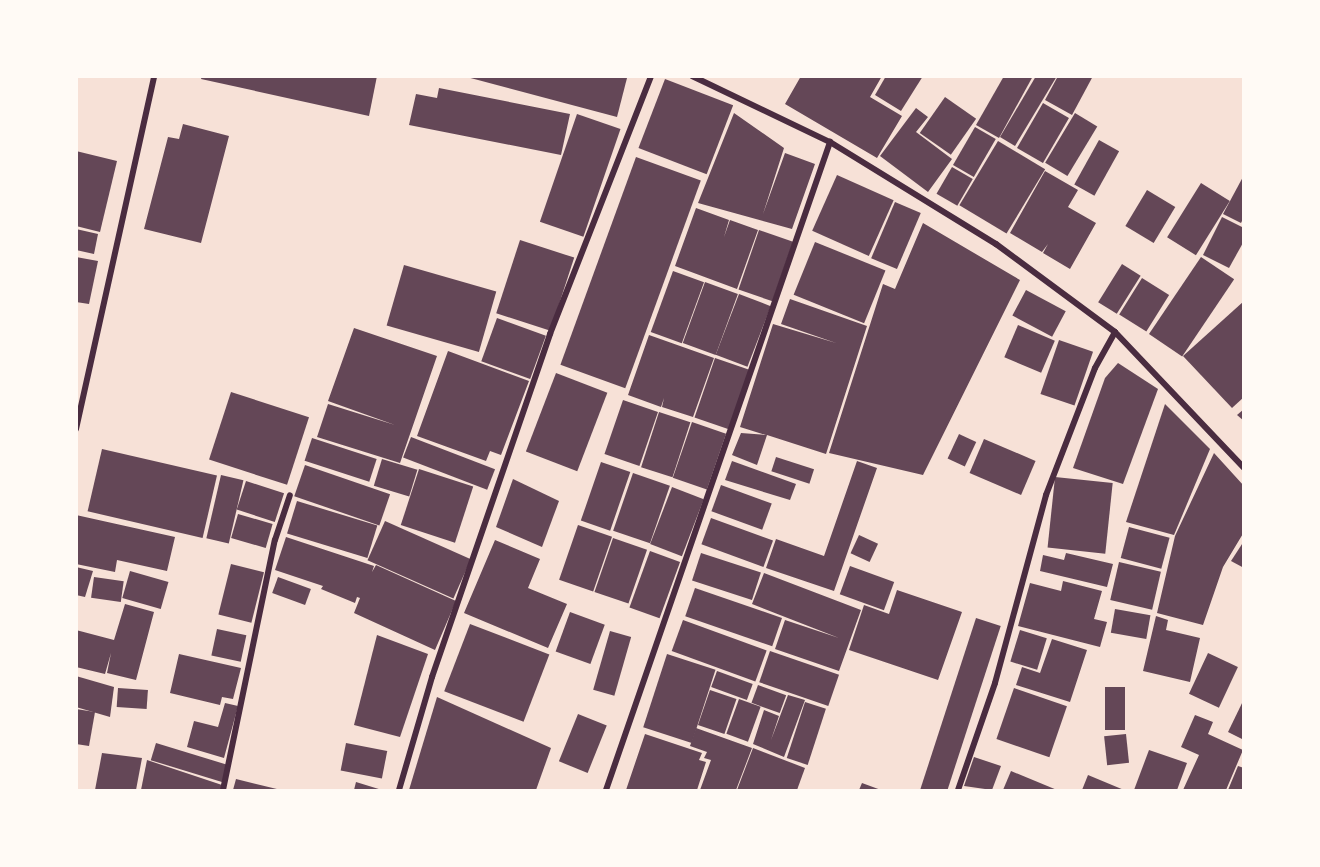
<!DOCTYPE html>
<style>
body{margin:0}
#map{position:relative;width:1320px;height:867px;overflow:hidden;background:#f7e1d7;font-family:"Fira Sans",sans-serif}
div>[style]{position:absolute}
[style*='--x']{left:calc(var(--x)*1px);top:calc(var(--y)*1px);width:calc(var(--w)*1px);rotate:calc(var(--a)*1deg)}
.building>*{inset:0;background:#644757;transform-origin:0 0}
.minor>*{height:6px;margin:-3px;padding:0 3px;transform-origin:3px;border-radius:3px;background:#4a2c40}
span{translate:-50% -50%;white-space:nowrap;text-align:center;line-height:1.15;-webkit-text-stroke:6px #fffaf5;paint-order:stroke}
.frame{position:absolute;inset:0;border:78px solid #fffaf5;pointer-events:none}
</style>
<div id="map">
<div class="building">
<div style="clip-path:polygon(202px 76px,377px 76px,369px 116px,201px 79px)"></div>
<div style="clip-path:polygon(463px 76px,621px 76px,627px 78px,617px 117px)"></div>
<div style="clip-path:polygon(801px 76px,882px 76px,870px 97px,902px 116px,877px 158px,785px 104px)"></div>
<div style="clip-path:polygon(886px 76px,923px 76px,901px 111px,875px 95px)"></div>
<div style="clip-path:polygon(1004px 76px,1033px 76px,999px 138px,976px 125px)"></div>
<div style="clip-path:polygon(1036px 76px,1057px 76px,1015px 146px,1000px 137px)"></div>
<div style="clip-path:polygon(1058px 76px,1093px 76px,1072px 115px,1045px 100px)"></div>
<div style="left:665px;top:79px;width:73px;height:74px;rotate:21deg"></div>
<div style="clip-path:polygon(439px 88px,570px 114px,561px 155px,409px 125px,416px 94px,437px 98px)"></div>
<div style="left:945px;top:97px;width:38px;height:44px;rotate:35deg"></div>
<div style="left:1043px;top:103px;width:30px;height:52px;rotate:30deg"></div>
<div style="clip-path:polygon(916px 108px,928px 117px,916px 132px,952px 159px,928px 192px,880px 156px)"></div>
<div style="clip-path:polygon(734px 113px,784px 148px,763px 214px,785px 153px,815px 164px,792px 229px,698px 203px)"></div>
<div style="left:1075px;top:113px;width:26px;height:58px;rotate:31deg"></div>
<div style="left:577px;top:114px;width:46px;height:114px;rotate:19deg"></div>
<div style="clip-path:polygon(183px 124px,229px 136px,201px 243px,144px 229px,168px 137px,179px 139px)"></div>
<div style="left:975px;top:127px;width:24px;height:44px;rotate:30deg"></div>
<div style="left:1099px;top:140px;width:23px;height:51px;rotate:29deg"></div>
<div style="left:998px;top:141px;width:55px;height:75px;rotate:31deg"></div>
<div style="clip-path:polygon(76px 151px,117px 161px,100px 232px,76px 226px)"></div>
<div style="left:636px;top:157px;width:69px;height:221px;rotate:20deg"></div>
<div style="left:952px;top:167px;width:24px;height:31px;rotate:30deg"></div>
<div style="clip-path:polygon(1045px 171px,1078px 190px,1068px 207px,1096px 223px,1070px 269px,1043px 253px,1048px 244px,1042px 252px,1010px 233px)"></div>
<div style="left:837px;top:175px;width:62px;height:61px;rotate:24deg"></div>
<div style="clip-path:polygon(1244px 175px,1244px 217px,1241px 223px,1223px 214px)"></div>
<div style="left:1201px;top:183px;width:34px;height:64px;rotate:32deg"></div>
<div style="left:1147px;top:190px;width:33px;height:42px;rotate:31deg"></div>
<div style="left:895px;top:202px;width:28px;height:61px;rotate:23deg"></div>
<div style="clip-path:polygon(696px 208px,729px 220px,724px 237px,730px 220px,758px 230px,737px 289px,675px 266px)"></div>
<div style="clip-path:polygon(1222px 217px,1244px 228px,1244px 241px,1229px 268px,1203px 255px)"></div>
<div style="clip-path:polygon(923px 223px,1020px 280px,923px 475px,829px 453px,883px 284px,895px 289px)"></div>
<div style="clip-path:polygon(76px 229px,98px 234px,94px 254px,76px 250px)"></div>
<div style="left:759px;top:230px;width:36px;height:63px;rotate:19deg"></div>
<div style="left:520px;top:240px;width:57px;height:77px;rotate:18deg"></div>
<div style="left:815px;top:242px;width:76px;height:57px;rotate:22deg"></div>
<div style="clip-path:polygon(76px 257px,98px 261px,89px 304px,76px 302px)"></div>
<div style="left:1201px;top:257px;width:40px;height:93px;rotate:34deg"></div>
<div style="left:1122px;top:264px;width:22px;height:45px;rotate:32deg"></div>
<div style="left:404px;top:265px;width:96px;height:63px;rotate:16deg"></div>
<div style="left:673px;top:271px;width:33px;height:65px;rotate:20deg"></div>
<div style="left:1142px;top:278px;width:32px;height:43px;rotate:32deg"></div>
<div style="left:705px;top:282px;width:35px;height:65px;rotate:20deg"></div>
<div style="left:1026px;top:290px;width:45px;height:29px;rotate:28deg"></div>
<div style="left:739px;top:294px;width:34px;height:65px;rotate:21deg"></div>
<div style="clip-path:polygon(790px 299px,867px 326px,826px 454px,767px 435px,757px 465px,732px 455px,741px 433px,766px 435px,740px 427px,773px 324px,836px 343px,781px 324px)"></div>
<div style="clip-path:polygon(1244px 301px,1244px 397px,1232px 408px,1183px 356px)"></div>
<div style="left:497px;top:318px;width:52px;height:46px;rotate:20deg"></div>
<div style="left:1018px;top:325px;width:40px;height:35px;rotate:23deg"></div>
<div style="clip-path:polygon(354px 328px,437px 356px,400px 463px,317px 437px,328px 404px,395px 425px,328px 401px)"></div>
<div style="clip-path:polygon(649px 335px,714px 358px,693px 417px,662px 407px,664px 398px,661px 407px,628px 395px)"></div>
<div style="left:1059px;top:340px;width:36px;height:57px;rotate:19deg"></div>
<div style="clip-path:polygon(448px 351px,529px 381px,501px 455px,490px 451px,486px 461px,417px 436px)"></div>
<div style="left:715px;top:358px;width:37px;height:63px;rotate:19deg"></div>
<div style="clip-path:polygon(1118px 363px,1158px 389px,1123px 484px,1073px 468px,1105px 378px)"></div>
<div style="left:556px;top:373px;width:55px;height:84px;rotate:21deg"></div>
<div style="left:231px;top:392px;width:82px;height:71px;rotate:18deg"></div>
<div style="left:623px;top:400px;width:37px;height:57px;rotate:19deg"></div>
<div style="clip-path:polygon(1165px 404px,1210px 449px,1174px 535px,1126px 522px)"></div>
<div style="clip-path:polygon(1244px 409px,1244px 421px,1237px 415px)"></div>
<div style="left:659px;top:412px;width:33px;height:58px;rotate:18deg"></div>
<div style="left:692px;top:422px;width:36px;height:59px;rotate:19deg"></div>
<div style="left:959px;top:434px;width:19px;height:27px;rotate:25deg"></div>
<div style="left:411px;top:437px;width:90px;height:22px;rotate:21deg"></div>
<div style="left:312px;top:438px;width:68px;height:24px;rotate:18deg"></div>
<div style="left:984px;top:439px;width:56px;height:37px;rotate:23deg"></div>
<div style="left:102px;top:449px;width:118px;height:64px;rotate:13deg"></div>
<div style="clip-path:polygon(1214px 453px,1244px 486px,1244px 532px,1223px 567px,1203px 625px,1157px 613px,1175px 536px)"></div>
<div style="left:776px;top:457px;width:40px;height:15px;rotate:18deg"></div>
<div style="left:382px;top:459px;width:37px;height:28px;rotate:17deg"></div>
<div style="clip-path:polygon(732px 461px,796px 484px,790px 500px,725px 480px)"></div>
<div style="clip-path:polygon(857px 461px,877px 468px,834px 591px,766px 568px,776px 539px,824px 556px)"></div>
<div style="left:601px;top:462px;width:31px;height:62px;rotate:19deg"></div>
<div style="left:305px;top:465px;width:90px;height:33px;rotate:19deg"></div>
<div style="left:419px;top:469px;width:57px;height:59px;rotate:18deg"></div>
<div style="left:633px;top:473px;width:39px;height:61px;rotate:19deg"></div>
<div style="left:221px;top:475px;width:23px;height:65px;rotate:13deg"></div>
<div style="left:1055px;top:477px;width:58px;height:71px;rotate:6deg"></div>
<div style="clip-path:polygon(513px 479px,559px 501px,542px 547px,496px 527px)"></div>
<div style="left:246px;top:481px;width:40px;height:30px;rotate:18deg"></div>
<div style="left:721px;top:485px;width:54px;height:28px;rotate:20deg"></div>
<div style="left:672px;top:487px;width:34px;height:61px;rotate:21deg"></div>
<div style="left:297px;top:501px;width:84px;height:34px;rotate:17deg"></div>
<div style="left:238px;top:514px;width:36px;height:25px;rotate:16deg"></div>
<div style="clip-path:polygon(76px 515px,175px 537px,167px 571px,117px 560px,115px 572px,76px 564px)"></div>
<div style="left:711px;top:518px;width:66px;height:28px;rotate:20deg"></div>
<div style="left:385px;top:521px;width:94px;height:43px;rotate:24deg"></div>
<div style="left:578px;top:525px;width:36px;height:58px;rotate:19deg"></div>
<div style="left:1129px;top:527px;width:42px;height:32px;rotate:15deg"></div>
<div style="left:859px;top:535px;width:21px;height:20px;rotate:25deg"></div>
<div style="clip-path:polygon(286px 537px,374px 566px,372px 572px,376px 565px,456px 601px,435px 650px,354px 613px,360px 598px,357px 597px,355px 603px,321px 589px,323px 586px,275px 570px)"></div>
<div style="left:613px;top:538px;width:36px;height:57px;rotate:19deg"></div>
<div style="clip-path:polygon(495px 540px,540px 559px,528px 588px,567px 604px,548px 648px,464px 613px)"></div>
<div style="clip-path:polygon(1244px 541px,1244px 568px,1231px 561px)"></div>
<div style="left:650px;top:551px;width:32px;height:60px;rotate:20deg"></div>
<div style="left:701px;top:553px;width:63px;height:29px;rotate:18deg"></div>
<div style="clip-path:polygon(1066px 553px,1113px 564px,1107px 587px,1040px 571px,1043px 555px,1064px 560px)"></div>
<div style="left:1119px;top:562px;width:43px;height:39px;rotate:13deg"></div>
<div style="left:231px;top:564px;width:34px;height:52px;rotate:14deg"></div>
<div style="left:850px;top:566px;width:47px;height:30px;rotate:20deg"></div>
<div style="clip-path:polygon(76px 567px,93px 571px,85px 597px,76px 595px)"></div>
<div style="left:130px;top:571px;width:40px;height:28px;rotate:16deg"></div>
<div style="clip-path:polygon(764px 573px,861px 610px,839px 671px,775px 649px,785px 620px,839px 638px,752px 604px)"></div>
<div style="left:94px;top:577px;width:30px;height:21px;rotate:8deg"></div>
<div style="left:278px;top:577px;width:35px;height:17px;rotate:20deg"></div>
<div style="clip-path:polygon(1063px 581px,1102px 591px,1094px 619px,1107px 622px,1100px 647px,1018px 626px,1030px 583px,1061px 591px)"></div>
<div style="left:695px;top:588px;width:92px;height:30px;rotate:19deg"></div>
<div style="clip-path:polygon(897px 590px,962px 612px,938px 680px,849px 650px,864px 605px,889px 614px)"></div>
<div style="clip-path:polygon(125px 604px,154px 612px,136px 680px,107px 673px,111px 653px,105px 674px,76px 667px,76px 630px,114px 640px)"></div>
<div style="left:1115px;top:609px;width:36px;height:24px;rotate:10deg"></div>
<div style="left:570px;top:612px;width:37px;height:42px;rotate:20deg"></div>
<div style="clip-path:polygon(1156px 616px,1168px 620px,1166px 630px,1200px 638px,1190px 682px,1143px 671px)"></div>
<div style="left:976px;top:618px;width:26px;height:182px;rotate:18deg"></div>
<div style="left:683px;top:620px;width:89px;height:33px;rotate:20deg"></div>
<div style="left:470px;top:624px;width:85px;height:72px;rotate:21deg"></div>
<div style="left:217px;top:629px;width:30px;height:27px;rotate:12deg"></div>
<div style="left:1020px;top:630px;width:28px;height:33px;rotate:17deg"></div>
<div style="left:610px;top:631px;width:22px;height:61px;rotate:16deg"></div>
<div style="clip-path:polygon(377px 635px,428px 654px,400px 737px,354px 725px)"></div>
<div style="clip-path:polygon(1052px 639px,1087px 650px,1070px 702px,1016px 685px,1022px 667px,1040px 673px)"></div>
<div style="left:770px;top:651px;width:73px;height:33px;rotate:19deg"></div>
<div style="left:1208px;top:653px;width:33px;height:45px;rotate:25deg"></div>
<div style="clip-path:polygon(179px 654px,241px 668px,233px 699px,222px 697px,220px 705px,170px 693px)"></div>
<div style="left:667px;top:654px;width:51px;height:77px;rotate:18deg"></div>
<div style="left:717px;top:671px;width:38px;height:17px;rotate:20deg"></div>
<div style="clip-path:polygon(76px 676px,114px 687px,110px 717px,76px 707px)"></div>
<div style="left:758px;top:685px;width:30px;height:19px;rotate:20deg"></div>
<div style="left:1105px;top:687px;width:20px;height:43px"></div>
<div style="left:118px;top:688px;width:30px;height:19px;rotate:4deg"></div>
<div style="left:1014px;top:688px;width:56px;height:54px;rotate:19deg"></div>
<div style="left:710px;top:690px;width:28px;height:37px;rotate:19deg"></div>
<div style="clip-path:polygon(788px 695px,805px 700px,784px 757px,753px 744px,764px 710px,779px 716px,771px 740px)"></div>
<div style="clip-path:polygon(437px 697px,551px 748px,536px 790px,409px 790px)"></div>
<div style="left:739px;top:699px;width:23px;height:37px;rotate:20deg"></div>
<div style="clip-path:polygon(1244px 699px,1244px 735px,1242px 739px,1228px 732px)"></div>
<div style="left:805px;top:702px;width:22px;height:59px;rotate:18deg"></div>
<div style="clip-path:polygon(225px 703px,238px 706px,224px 758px,187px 747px,194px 721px,218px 727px)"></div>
<div style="clip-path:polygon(76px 709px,95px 712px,89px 746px,76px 744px)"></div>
<div style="left:578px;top:714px;width:31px;height:51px;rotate:22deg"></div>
<div style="clip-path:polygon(1195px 715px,1213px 722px,1208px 734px,1243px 750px,1226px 790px,1183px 790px,1199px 755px,1181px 747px)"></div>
<div style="clip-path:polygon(696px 728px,752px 748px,736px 790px,700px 790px,711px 760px,704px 758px,707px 752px,690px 746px)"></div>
<div style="clip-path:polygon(645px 734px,702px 753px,699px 760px,706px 762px,697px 790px,626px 790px)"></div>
<div style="left:1126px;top:734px;width:29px;height:22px;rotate:84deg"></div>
<div style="left:156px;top:743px;width:77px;height:18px;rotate:17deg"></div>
<div style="left:346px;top:743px;width:42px;height:28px;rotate:11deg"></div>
<div style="clip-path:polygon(753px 748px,805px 768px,797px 790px,737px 790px)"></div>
<div style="clip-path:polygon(1149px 750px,1187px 763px,1177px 790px,1134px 790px)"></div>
<div style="clip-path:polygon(102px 753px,142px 758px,136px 790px,95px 790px)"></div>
<div style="clip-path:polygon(974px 757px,1001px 766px,992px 790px,964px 786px)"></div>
<div style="clip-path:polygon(147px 760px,222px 785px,221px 790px,141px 790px)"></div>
<div style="clip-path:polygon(1238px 766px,1244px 768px,1244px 790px,1228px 790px)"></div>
<div style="clip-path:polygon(1011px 771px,1057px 790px,1003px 790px)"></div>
<div style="clip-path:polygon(1088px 775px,1124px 790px,1082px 790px)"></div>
<div style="clip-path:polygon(236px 779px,281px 790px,233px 790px)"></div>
<div style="clip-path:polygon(356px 782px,382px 790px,354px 790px)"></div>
<div style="clip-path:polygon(862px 783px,881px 790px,859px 790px)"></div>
</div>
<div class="minor">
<div style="--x:692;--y:76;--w:153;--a:25.6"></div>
<div style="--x:830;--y:142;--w:195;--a:31.6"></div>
<div style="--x:996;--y:244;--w:148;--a:36.5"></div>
<div style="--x:1115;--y:332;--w:187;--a:46.5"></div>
<div style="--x:76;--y:429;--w:362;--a:-77.5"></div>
<div style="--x:223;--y:790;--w:255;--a:-78.3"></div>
<div style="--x:275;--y:540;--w:47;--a:-71.6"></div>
<div style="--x:399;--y:790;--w:118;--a:-73.7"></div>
<div style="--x:432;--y:677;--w:363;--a:-71"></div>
<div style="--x:550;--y:334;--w:277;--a:-68.6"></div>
<div style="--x:606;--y:790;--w:686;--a:-70.93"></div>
<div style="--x:958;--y:790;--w:113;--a:-70.9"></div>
<div style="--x:995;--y:683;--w:195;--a:-74.8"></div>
<div style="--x:1046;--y:495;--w:136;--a:-68.9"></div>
<div style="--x:1095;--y:368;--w:41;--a:-60.9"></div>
</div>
<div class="frame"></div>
</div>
